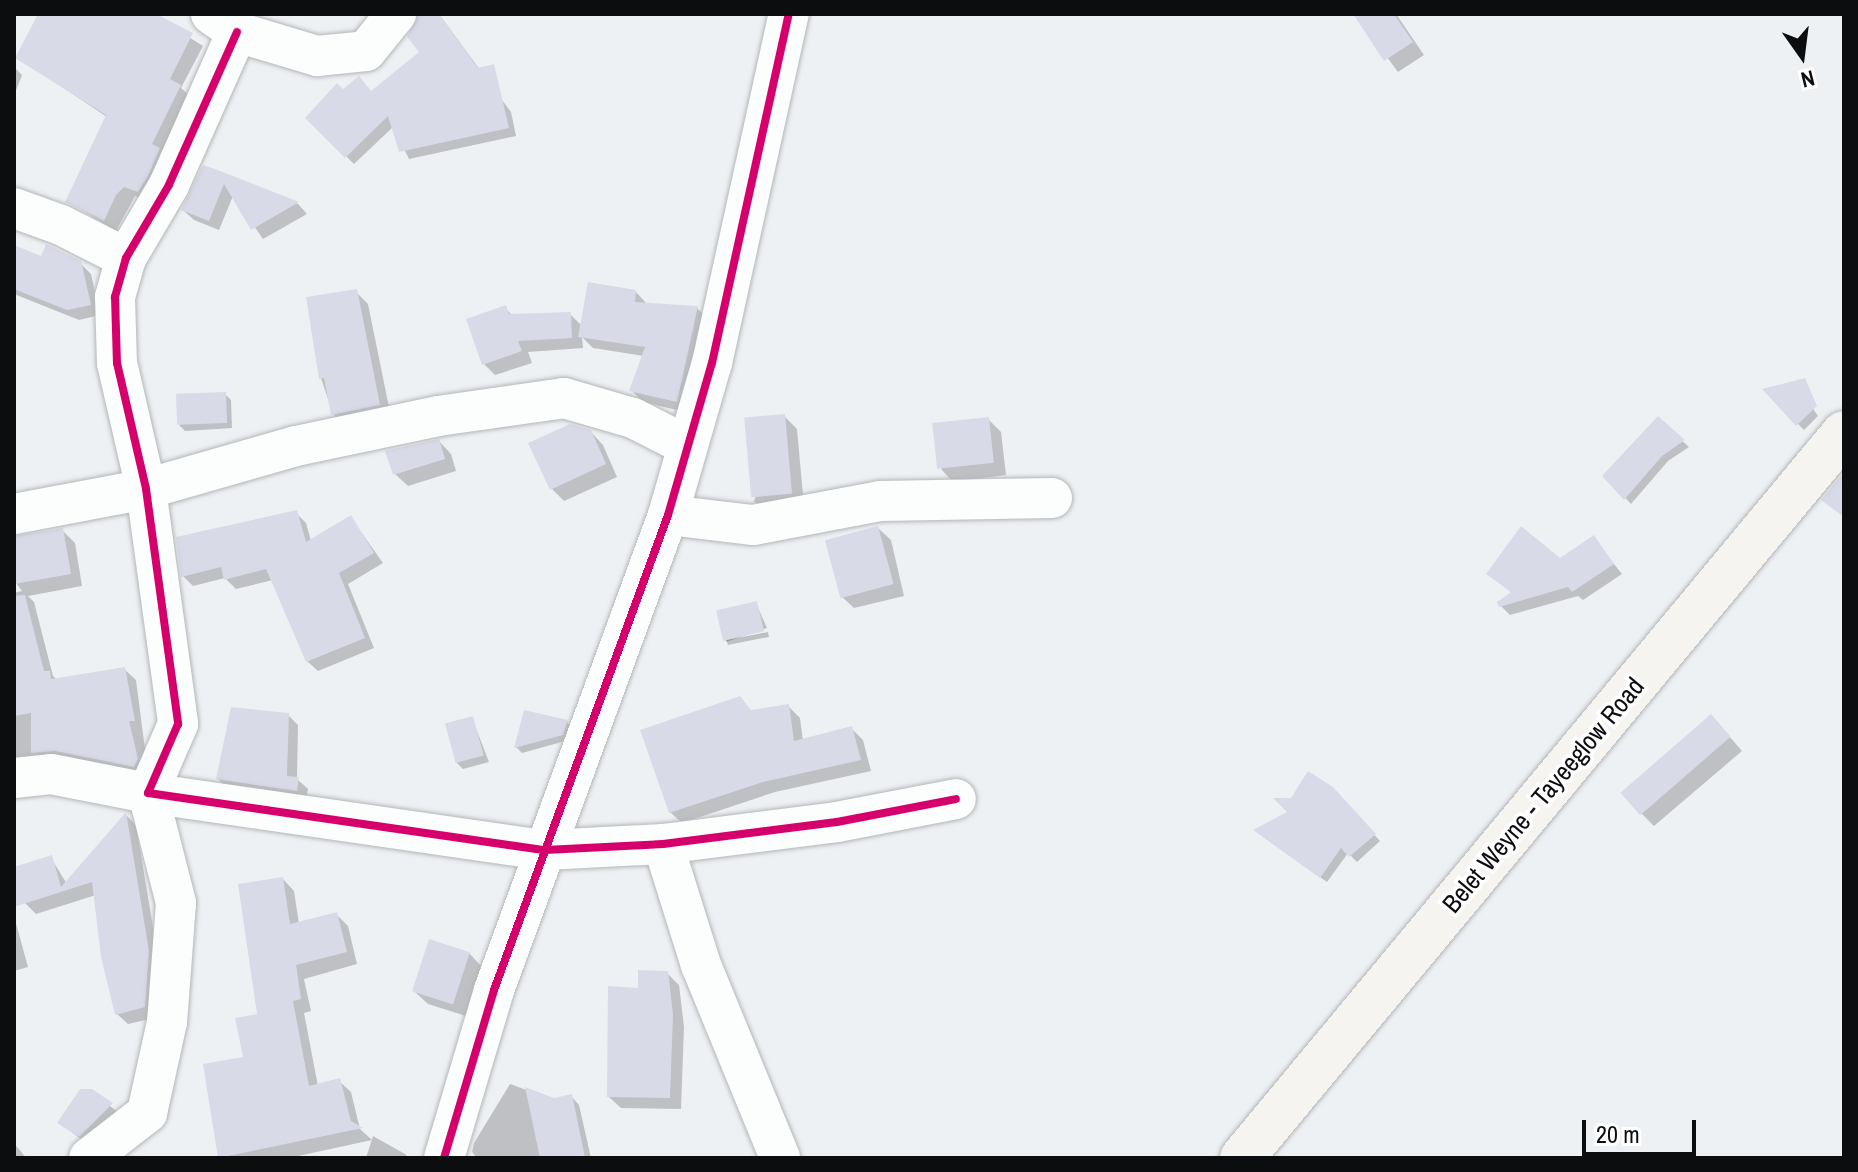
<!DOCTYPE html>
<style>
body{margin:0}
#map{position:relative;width:1858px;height:1172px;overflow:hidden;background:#eef1f4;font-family:"Archivo Narrow",sans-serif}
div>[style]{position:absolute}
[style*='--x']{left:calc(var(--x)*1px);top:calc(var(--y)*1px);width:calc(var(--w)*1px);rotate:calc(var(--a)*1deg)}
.shadow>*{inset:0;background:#0003;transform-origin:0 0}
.building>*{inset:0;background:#d9dae8;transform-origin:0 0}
.roads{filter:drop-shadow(0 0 2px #b4b6b8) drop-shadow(0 0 2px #b4b6b8)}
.street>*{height:40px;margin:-20px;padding:0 20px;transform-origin:20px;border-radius:20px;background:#fcfdfd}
.secondary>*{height:44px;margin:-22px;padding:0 22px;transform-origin:22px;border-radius:22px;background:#f5f4f1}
.cycleway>*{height:8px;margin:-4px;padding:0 4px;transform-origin:4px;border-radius:4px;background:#d6006c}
span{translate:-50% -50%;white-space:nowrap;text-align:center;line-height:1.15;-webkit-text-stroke:7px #fff;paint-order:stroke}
.street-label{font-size:26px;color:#0c0d0f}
.frame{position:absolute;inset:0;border:16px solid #0c0d0f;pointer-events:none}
.north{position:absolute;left:1762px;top:16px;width:80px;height:80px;-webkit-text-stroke:6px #fff;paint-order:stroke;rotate:166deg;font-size:22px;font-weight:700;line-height:32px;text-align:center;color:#0c0d0f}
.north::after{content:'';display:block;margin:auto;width:28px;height:36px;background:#0c0d0f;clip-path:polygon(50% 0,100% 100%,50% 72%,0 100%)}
.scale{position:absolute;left:1582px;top:1120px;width:114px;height:36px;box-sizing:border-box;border:4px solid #0c0d0f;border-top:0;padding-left:10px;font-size:24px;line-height:28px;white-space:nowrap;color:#0c0d0f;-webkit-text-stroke:6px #fff;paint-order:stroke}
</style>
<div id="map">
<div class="shadow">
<div style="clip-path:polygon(41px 14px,155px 16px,203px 46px,181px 88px,191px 97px,149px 202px,135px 196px,116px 231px,67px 201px,107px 117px,17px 57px)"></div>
<div style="clip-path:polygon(422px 14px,439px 14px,511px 112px,516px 136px,409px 159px,393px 127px,354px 164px,308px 118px,343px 92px,371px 93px,422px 53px)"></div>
<div style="clip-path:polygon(1355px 14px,1396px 14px,1424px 55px,1398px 72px)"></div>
<div style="clip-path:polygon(14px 67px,22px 75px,14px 96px)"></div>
<div style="clip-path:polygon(204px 167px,298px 204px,307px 214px,263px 239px,233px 196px,219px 230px,194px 220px,183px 210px)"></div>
<div style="clip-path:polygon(14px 247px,42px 259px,79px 262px,91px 274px,100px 315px,79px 320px,14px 294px)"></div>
<div style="clip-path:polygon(356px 292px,368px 304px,391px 417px,345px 426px,333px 414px,321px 378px)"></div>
<div style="clip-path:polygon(636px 292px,648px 305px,697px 308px,709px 320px,689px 413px,643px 402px,631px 390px,644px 356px,593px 348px,582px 337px,583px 348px,528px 352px,532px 363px,495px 375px,484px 364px,505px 308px,513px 316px,570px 314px,582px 326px)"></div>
<div style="clip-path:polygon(1800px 389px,1818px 416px,1804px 430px,1765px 390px)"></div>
<div style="clip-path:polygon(225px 394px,231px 400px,232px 428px,185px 431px,179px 425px)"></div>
<div style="clip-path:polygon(784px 416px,797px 429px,804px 506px,766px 513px,754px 501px)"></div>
<div style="clip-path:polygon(988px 419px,1001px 432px,1006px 475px,953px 482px,941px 469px)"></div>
<div style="clip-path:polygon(1658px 419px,1689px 447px,1668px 461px,1631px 504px,1605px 476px)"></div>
<div style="clip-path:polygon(590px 431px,603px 445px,617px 477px,564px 501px,551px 488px)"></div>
<div style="clip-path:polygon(439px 441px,451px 454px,456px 471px,408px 486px,395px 474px)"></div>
<div style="clip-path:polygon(296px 513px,306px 523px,311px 541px,351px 518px,383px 563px,348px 584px,374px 648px,318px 671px,307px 661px,273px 580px,236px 589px,225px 578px,193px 586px,183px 576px)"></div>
<div style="clip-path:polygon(878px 528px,891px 540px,904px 596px,854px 608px,841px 596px)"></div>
<div style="clip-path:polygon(62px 530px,75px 543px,82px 586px,28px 596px,34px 602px,53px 676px,57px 680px,124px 669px,136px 680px,148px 772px,14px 765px,14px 593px,22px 591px,14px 580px,14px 536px)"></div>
<div style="clip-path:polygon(1593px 538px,1622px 574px,1583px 600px,1578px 596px,1510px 615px,1501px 606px,1512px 593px,1489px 573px,1560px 560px)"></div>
<div style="clip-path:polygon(756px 603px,767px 628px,726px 642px,718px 612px)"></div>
<div style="left:768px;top:632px;width:5px;height:42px;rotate:79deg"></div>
<div style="clip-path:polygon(788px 706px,800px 718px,803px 741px,852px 729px,863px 740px,871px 771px,775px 792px,682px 823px,670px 812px,752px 711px)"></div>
<div style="clip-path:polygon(288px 715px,298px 725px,297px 779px,308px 789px,306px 800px,228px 789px,218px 779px)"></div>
<div style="clip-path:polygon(472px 718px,489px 762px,463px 769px,457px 763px)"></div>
<div style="clip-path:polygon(567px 722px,573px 728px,569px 740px,522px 753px,516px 747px)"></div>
<div style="clip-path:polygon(1723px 729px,1742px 751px,1654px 826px,1641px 813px)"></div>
<div style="clip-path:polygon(1332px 789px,1380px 841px,1357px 862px,1348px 853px,1327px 882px,1262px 836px,1290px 813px,1292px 800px)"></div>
<div style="clip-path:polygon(126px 815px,136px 825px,159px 963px,155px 1018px,128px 1024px,117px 1014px,96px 895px,36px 914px,25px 903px,51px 858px,67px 884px)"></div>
<div style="clip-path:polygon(283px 879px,294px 891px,299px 924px,336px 914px,348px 926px,357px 964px,304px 979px,311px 1011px,304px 1013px,318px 1086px,339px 1081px,351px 1092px,360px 1129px,372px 1140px,289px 1158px,220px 1158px,205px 1066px,245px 1058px,259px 1015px)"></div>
<div style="clip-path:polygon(14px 916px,28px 967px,14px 971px)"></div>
<div style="clip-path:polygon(469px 953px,481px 966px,466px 1016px,428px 1004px,415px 992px)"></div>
<div style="clip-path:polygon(667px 973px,679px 985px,684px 1027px,681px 1109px,621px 1108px,609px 1097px,640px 990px)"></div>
<div style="clip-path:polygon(510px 1084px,554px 1100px,571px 1096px,579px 1105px,591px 1158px,477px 1158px,472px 1152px,474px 1143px)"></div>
<div style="clip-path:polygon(91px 1091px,124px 1117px,92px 1148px,60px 1123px)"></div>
<div style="clip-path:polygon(373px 1136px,405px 1154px,409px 1158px,366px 1158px)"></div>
<div style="clip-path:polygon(14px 1144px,19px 1149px,26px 1158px,14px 1158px)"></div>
</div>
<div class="building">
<div style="clip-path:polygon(38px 14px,156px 14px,193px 33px,170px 79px,181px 85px,152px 144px,160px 148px,149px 174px,138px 192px,124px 187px,116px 195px,104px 221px,65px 202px,106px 115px,15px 58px)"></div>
<div style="clip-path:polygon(418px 14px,439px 14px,478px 68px,494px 64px,509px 128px,399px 152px,388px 116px,345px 158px,305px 118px,337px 83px,343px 89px,359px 76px,371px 91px,419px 52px,407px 37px)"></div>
<div style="clip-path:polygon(1353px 14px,1394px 14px,1413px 42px,1384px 61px)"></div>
<div style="clip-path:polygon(203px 165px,215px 169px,299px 202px,251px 230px,224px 184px,209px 221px,181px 210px)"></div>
<div style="clip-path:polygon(46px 244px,81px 261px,91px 305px,67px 310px,14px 289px,14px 245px,41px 256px)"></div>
<div style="clip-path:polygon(588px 282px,636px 290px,635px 302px,698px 306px,677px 402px,629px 391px,645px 347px,578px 337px)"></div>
<div style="clip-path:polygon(357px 289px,380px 405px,331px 415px,324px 378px,319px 379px,306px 297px)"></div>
<div style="clip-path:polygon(506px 305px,509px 314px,571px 312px,572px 338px,518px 341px,522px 351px,482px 365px,466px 319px)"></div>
<div style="clip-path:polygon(1805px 378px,1817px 406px,1796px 426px,1762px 389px)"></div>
<div style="left:226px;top:392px;width:31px;height:50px;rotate:88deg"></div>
<div style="left:785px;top:414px;width:80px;height:41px;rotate:85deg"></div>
<div style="clip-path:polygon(1658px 416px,1685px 440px,1662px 456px,1624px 500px,1602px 476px)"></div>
<div style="left:989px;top:417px;width:46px;height:57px;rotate:84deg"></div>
<div style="clip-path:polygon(570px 424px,591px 430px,606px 464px,550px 490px,528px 443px)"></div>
<div style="clip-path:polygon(439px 439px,445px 459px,393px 475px,385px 451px)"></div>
<div style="clip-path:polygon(1841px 476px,1844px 478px,1844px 517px,1821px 500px)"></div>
<div style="clip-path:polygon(297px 510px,306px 542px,351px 515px,374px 553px,339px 573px,365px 638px,306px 662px,266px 569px,224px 580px,221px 567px,181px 577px,176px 537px)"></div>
<div style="left:878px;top:526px;width:60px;height:55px;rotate:75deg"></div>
<div style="clip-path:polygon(1521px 526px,1560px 558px,1594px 535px,1614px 564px,1572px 592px,1568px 587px,1499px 607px,1497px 602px,1511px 592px,1486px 574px)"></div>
<div style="clip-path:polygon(63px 528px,71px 574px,14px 584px,14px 536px)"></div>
<div style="clip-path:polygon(25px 595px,44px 671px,50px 671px,51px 679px,125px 667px,135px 721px,129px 721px,138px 759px,134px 767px,55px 751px,31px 753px,31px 713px,14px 716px,14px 596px)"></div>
<div style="left:757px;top:601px;width:31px;height:42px;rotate:77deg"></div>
<div style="clip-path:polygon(740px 696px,751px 710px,789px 704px,794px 741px,852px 726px,861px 760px,763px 782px,669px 813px,640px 730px)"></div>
<div style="clip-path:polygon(231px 707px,289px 713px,287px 776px,299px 777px,297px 791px,216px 779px)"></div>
<div style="clip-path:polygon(524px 710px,568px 720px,563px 735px,514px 748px)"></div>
<div style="left:1711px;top:714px;width:30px;height:120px;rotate:49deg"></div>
<div style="left:473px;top:716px;width:41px;height:29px;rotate:75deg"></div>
<div style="clip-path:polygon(1308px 771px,1333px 787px,1376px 834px,1349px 857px,1341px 848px,1320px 878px,1253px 830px,1287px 812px,1273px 798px,1291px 798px)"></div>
<div style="clip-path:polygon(126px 812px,149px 951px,145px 1007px,115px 1015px,101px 957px,92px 882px,14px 907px,14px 867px,52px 855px,61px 887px)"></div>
<div style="clip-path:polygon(283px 877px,290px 924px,337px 912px,347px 952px,296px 965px,301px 999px,293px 1001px,309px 1086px,340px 1078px,351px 1121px,363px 1128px,218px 1158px,203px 1064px,243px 1057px,235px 1018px,257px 1014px,238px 884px)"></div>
<div style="left:429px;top:939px;width:43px;height:55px;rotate:18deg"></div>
<div style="clip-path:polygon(638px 970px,668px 971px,673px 1014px,670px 1098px,607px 1097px,608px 986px,638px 988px)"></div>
<div style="clip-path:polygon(525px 1087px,554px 1098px,572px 1094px,585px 1158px,540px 1158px)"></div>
<div style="clip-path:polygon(80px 1089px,92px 1089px,113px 1103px,79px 1137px,57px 1123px)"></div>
</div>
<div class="roads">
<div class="street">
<div style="--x:211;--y:14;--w:32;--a:35"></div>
<div style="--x:237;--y:32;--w:84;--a:16.7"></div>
<div style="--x:317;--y:56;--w:49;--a:-5.8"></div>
<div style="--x:366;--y:51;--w:48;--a:-51"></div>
<div style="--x:237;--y:32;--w:167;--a:114"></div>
<div style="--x:169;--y:185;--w:85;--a:120.5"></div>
<div style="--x:126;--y:258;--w:41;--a:105.8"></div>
<div style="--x:115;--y:297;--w:66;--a:88.3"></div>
<div style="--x:117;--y:363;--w:129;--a:77"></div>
<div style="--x:146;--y:489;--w:237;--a:82.2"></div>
<div style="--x:178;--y:724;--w:75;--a:113.5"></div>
<div style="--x:148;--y:793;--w:401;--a:8.2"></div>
<div style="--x:545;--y:850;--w:118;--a:-2.9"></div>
<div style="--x:663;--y:844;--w:175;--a:-7.2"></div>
<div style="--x:837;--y:822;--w:121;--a:-10.9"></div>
<div style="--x:14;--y:208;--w:50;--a:19.9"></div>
<div style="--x:61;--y:225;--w:73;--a:26.9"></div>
<div style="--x:14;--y:514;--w:134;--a:-10.7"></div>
<div style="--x:146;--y:489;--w:156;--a:-16"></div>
<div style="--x:296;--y:446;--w:145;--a:-11.9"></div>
<div style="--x:438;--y:416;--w:127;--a:-8.1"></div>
<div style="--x:564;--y:398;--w:72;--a:16.2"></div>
<div style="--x:633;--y:418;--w:59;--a:27"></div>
<div style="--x:668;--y:515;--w:86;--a:6.7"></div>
<div style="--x:753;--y:525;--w:129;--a:-10.7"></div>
<div style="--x:880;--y:501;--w:172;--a:-1"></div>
<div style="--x:14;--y:778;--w:37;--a:-6"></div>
<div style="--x:51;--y:774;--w:99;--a:11.1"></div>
<div style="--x:148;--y:793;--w:114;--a:75.7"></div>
<div style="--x:176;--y:903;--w:119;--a:94.3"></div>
<div style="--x:167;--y:1022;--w:93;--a:102.4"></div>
<div style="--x:147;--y:1113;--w:73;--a:142.2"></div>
<div style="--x:663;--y:844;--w:127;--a:72.6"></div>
<div style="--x:701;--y:965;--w:209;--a:67.7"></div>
<div style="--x:444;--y:1158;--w:175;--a:-73.4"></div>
<div style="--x:494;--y:990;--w:506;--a:-69.88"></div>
<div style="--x:668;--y:515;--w:158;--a:-73.9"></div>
<div style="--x:712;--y:363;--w:357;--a:-77.6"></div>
</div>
<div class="secondary">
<div style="--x:1242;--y:1158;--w:942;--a:-50.3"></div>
</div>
</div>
<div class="cycleway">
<div style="--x:237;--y:32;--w:167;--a:114"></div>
<div style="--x:169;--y:185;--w:85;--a:120.5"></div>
<div style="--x:126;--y:258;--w:41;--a:105.8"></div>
<div style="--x:115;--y:297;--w:66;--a:88.3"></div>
<div style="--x:117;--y:363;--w:129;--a:77"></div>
<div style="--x:146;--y:489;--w:237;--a:82.2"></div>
<div style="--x:178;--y:724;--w:75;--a:113.5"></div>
<div style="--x:148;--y:793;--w:401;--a:8.2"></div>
<div style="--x:545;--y:850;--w:118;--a:-2.9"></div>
<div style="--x:663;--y:844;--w:175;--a:-7.2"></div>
<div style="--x:837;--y:822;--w:121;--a:-10.9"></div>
<div style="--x:444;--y:1158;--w:175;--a:-73.4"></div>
<div style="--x:494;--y:990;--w:506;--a:-69.88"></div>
<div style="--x:668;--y:515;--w:158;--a:-73.9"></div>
<div style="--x:712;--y:363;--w:357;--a:-77.6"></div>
</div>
<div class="street-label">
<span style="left:1543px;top:795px;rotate:-50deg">Belet Weyne - Tayeeglow Road</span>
</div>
<div class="frame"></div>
<div class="north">N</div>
<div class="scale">20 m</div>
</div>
